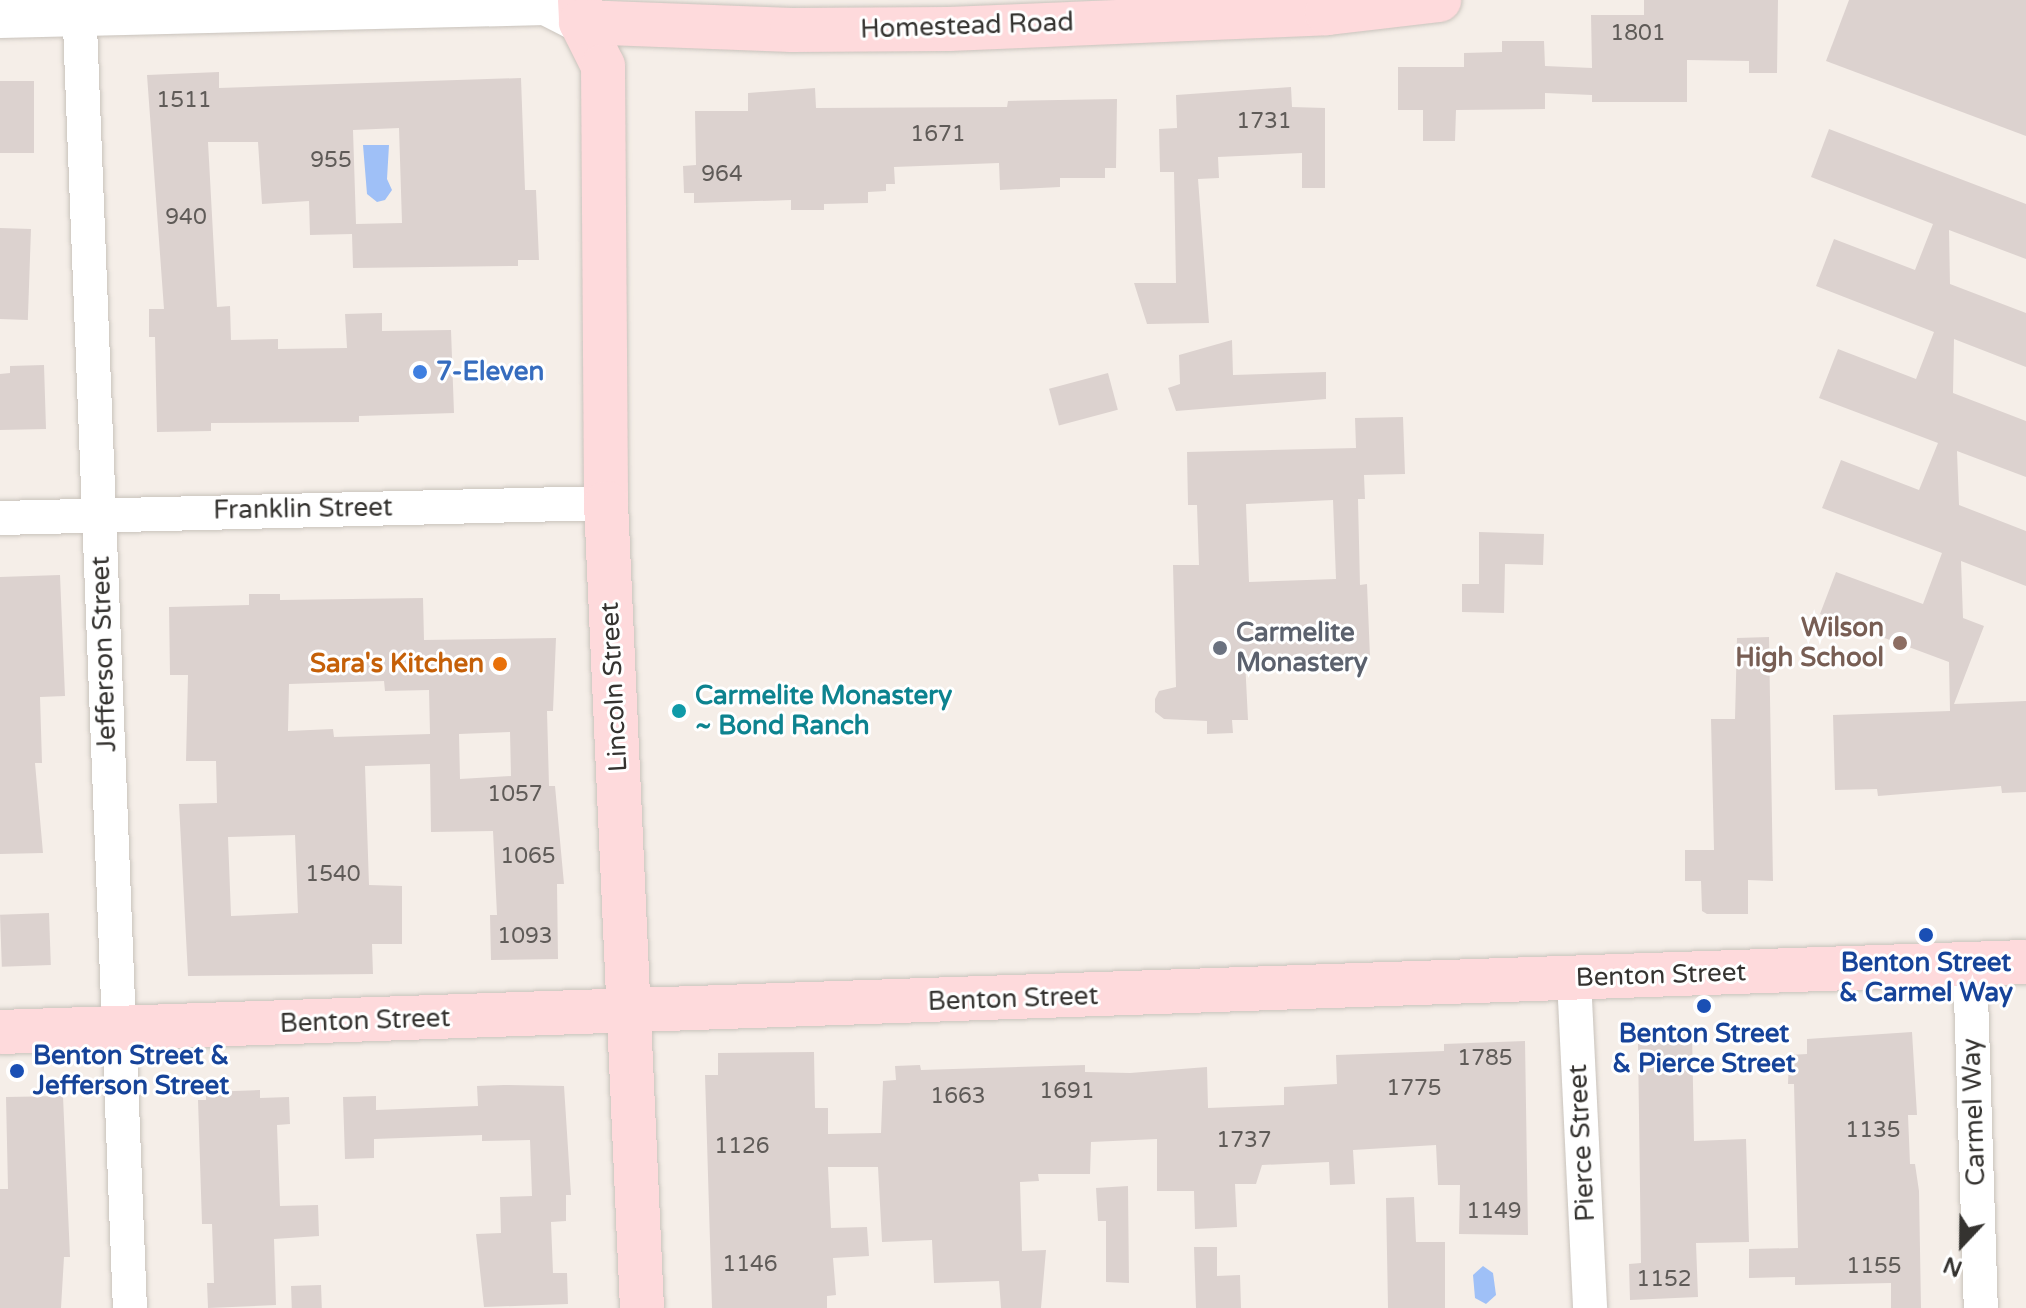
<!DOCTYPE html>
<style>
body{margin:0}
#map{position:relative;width:2026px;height:1308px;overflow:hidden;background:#f5eee8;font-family:"Varela Round",sans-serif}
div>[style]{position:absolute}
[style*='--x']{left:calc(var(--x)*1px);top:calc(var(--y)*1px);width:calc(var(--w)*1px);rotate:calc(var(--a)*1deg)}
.water>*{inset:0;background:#9fc0f7}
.building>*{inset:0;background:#dcd2cf;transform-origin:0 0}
.roads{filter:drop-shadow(0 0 2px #c9c3bc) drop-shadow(0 0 2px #c9c3bc)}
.minor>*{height:34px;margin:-17px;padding:0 17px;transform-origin:17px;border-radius:17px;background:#fff}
.tertiary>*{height:42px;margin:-21px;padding:0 21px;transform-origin:21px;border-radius:21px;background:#fff}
.secondary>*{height:44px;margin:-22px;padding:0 22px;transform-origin:22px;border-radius:22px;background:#fedadc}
.dots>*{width:22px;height:22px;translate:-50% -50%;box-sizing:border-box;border:4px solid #fff;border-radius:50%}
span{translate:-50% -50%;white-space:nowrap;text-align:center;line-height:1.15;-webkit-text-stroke:6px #fff;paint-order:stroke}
.number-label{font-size:22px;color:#5f5b58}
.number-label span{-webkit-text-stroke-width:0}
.street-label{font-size:26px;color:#353330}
.shop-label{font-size:26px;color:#366cbe;font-weight:700}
.left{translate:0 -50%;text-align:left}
.education-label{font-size:26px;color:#785e54;font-weight:700}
.right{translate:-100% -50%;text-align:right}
.worship-label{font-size:26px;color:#5b616d;font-weight:700}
.food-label{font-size:26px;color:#c56008;font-weight:700}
.culture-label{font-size:26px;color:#0d838f;font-weight:700}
.transit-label{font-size:26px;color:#164399;font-weight:700}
.north{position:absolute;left:1922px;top:1204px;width:80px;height:80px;-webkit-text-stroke:6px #fff;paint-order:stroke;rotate:202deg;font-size:22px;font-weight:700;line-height:32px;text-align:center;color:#353330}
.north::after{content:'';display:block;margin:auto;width:28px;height:36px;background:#353330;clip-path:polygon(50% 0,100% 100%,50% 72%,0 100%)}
</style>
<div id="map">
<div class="water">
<div style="clip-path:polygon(363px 145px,389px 145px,387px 179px,392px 190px,385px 200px,377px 202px,367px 194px)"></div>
<div style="clip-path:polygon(1483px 1266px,1493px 1273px,1496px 1295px,1486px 1304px,1475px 1298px,1473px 1275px)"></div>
</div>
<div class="building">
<div style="clip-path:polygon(1644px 0,1778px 0,1777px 73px,1749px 73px,1749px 61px,1687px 60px,1687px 102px,1592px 102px,1592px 95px,1545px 93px,1545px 109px,1456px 110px,1455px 141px,1423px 141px,1423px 110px,1398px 110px,1398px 67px,1464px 67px,1464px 53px,1502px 52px,1502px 41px,1544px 41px,1545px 66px,1592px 68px,1591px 15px,1644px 15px)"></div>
<div style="clip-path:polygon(1849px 0,2026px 0,2026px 136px,1826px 61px)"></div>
<div style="clip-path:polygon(evenodd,219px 72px,219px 88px,521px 78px,525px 190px,536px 190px,539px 260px,518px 260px,518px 266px,353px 268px,352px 234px,310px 235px,309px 201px,262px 204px,258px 142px,208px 142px,217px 307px,230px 306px,231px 340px,278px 339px,278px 349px,347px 348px,345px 314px,382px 313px,382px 331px,451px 330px,454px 413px,359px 416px,359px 422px,211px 423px,211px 431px,157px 432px,155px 337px,149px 337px,149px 309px,164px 309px,147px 75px,219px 72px,399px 128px,402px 223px,356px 224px,353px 130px,399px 128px)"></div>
<div style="left:0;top:81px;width:34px;height:72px"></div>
<div style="clip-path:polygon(1291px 87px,1292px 107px,1325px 108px,1325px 188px,1302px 188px,1302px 153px,1218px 157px,1219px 178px,1198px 179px,1209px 323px,1147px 324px,1134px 283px,1176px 283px,1174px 172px,1160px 172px,1159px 129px,1177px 128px,1176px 95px)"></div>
<div style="clip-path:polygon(815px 88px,816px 108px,1007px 107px,1008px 101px,1117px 99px,1116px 168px,1105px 168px,1105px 178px,1060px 178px,1060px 187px,1000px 190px,999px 163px,894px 167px,895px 184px,886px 184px,886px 191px,868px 192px,868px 203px,824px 204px,824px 210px,791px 210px,791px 200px,694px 203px,694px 193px,684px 193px,683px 166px,696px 165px,695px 111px,748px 111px,748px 93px)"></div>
<div style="clip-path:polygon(1829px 129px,2026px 204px,2026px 259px,1949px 230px,1950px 284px,2026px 313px,2026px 367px,1954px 339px,1953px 393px,2026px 421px,2026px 477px,1957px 451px,1959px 505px,2026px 531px,2026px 586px,1961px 561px,1963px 618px,1984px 626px,1954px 704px,2026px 701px,2026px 792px,2002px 793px,2001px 786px,1878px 796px,1877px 789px,1835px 790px,1833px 715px,1950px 711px,1949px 662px,1820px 614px,1836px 572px,1923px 604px,1942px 553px,1822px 508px,1841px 460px,1919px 490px,1938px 443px,1819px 398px,1838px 349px,1916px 379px,1934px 332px,1816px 286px,1834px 239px,1915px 270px,1933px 224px,1811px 177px)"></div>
<div style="left:31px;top:229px;width:91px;height:31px;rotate:92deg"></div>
<div style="clip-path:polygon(1232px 340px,1233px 375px,1326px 372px,1326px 399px,1176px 411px,1168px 388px,1180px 384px,1179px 355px)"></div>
<div style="clip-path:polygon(44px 365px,46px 429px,0 430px,0 374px,10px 373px,10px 366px)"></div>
<div style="left:1108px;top:373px;width:38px;height:61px;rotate:75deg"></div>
<div style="clip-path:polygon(evenodd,1403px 417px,1405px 474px,1364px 475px,1365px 499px,1358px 499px,1360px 585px,1367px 584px,1370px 657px,1245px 660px,1248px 720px,1232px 720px,1233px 733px,1207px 734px,1207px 721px,1164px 719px,1155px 712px,1155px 699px,1159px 691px,1176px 687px,1173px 565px,1199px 565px,1197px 505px,1188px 505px,1187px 452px,1356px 448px,1355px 418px,1403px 417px,1333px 500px,1336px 579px,1249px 582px,1246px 504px,1333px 500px)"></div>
<div style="clip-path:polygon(1479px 532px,1544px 534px,1543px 565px,1505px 564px,1504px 613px,1462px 612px,1462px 584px,1479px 584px)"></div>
<div style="clip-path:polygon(60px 575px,65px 696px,40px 697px,42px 763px,35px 763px,43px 853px,0 854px,0 577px)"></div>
<div style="clip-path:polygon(evenodd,249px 594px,280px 594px,280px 600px,423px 598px,424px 640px,556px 638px,553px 711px,547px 711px,549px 786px,555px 786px,564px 884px,557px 884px,558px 959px,491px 960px,490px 915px,497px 915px,493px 831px,431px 832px,430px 764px,365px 766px,369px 885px,402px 886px,402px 944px,372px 944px,373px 974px,188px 976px,179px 804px,217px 803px,216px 761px,186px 761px,188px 675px,170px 675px,169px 607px,249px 605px,249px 594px,384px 681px,385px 691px,429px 690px,430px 734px,334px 737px,333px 729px,288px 731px,289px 684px,384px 681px,249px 594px,510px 732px,511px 776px,460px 779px,459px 734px,510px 732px,249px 594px,295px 835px,298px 913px,231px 916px,228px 837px,295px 835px)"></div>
<div style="clip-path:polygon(1769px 637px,1773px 881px,1748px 880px,1748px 914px,1707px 914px,1702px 911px,1701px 881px,1685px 881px,1685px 850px,1714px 850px,1711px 719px,1735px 719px,1737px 638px)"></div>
<div style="left:49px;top:913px;width:52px;height:49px;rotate:88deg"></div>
<div style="clip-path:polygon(1692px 1030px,1694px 1141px,1746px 1139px,1749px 1242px,1696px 1243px,1698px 1297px,1630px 1300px,1629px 1264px,1641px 1263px,1638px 1044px,1661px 1043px,1661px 1031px)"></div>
<div style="clip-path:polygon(1912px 1032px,1917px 1115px,1908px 1115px,1910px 1164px,1915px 1164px,1919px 1191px,1921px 1308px,1891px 1308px,1891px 1283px,1795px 1285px,1795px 1277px,1749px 1278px,1749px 1249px,1798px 1248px,1794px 1084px,1788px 1084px,1789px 1055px,1807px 1054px,1807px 1039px)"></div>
<div style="clip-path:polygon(1525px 1041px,1528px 1235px,1459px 1234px,1460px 1185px,1438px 1185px,1436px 1145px,1353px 1150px,1355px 1184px,1330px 1185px,1329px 1162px,1262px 1165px,1256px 1184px,1235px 1184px,1237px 1227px,1195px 1229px,1194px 1191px,1157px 1191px,1157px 1139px,1091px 1142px,1090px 1174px,1038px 1174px,1039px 1181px,1020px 1182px,1022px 1251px,1046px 1250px,1041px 1308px,1001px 1308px,999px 1281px,934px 1283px,932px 1240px,882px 1242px,878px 1167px,828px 1167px,831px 1228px,867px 1227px,869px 1256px,833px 1258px,836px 1295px,827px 1296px,827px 1308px,712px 1308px,705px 1075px,718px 1075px,718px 1053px,814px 1052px,815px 1108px,828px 1108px,828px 1134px,881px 1133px,883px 1081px,896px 1080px,895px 1066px,920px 1065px,921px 1070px,1085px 1065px,1085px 1072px,1130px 1073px,1207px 1067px,1208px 1108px,1284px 1105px,1284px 1087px,1337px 1084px,1336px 1055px,1444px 1051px,1444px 1044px)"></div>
<div style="clip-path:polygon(504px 1085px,564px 1086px,571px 1195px,566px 1195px,566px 1221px,551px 1222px,553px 1273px,567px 1273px,568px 1304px,484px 1307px,476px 1234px,501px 1233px,500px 1197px,532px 1196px,530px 1140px,482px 1141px,482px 1135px,374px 1139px,374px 1158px,345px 1159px,343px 1097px,376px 1096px,376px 1110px,478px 1106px,477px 1086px)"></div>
<div style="clip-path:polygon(260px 1090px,260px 1098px,289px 1097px,290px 1124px,277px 1125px,280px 1206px,318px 1205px,319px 1236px,274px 1239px,276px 1305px,208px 1308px,207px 1283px,214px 1283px,212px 1224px,202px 1224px,198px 1100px,206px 1100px,206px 1092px)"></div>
<div style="clip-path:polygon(63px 1096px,70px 1257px,64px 1257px,61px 1308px,0 1308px,0 1189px,8px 1189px,6px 1097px)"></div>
<div style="clip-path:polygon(1128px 1186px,1129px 1283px,1106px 1282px,1106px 1221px,1098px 1221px,1096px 1188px)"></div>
<div style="clip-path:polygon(1414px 1197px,1416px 1242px,1445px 1242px,1445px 1308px,1388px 1308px,1386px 1198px)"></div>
<div style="clip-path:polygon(1194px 1247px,1217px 1247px,1217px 1276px,1240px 1275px,1241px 1308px,1196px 1308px)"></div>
<div style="left:321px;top:1285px;width:23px;height:30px;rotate:88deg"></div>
</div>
<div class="roads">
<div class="minor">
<div style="--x:79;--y:0;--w:1309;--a:87.77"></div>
<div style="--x:0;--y:518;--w:606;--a:-1.42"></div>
<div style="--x:1970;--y:964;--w:344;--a:88.2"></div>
<div style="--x:1574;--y:979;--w:329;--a:87.2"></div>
</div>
<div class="tertiary">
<div style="--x:0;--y:17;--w:546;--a:-1.36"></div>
<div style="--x:546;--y:4;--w:39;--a:27"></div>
</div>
<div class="secondary">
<div style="--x:580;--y:0;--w:22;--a:87"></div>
<div style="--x:581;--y:22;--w:49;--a:63.4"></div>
<div style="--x:603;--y:66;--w:437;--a:89.6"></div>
<div style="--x:606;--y:503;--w:806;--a:87.44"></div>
<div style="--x:581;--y:22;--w:211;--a:2.2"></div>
<div style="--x:792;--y:30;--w:157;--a:-0.4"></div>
<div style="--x:949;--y:29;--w:378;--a:-2.4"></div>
<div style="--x:1327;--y:13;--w:113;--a:-6.6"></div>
<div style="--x:0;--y:1032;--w:2027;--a:-1.98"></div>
</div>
</div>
<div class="dots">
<div style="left:420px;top:372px;background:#3f7fe0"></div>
<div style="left:1900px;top:643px;background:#8d6e63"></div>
<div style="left:1220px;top:648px;background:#6b7280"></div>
<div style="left:500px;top:664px;background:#e8710a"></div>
<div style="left:679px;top:711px;background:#0f9aa8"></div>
<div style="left:1926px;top:935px;background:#1a4fb4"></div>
<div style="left:1704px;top:1006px;background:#1a4fb4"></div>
<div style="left:17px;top:1071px;background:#1a4fb4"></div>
</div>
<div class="number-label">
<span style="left:1638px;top:34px">1801</span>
<span style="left:184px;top:101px">1511</span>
<span style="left:1264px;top:122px">1731</span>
<span style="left:938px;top:135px">1671</span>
<span style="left:331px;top:161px">955</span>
<span style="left:722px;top:175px">964</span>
<span style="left:186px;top:218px">940</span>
<span style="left:515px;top:795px">1057</span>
<span style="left:528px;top:857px">1065</span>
<span style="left:333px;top:875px">1540</span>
<span style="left:525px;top:937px">1093</span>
<span style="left:1485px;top:1059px">1785</span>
<span style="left:1414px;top:1089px">1775</span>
<span style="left:1067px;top:1092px">1691</span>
<span style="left:958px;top:1097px">1663</span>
<span style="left:1873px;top:1131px">1135</span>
<span style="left:1244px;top:1141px">1737</span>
<span style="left:742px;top:1147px">1126</span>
<span style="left:1494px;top:1212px">1149</span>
<span style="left:750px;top:1265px">1146</span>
<span style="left:1874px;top:1267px">1155</span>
<span style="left:1664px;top:1280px">1152</span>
</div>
<div class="street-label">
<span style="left:967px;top:26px;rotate:-2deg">Homestead Road</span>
<span style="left:303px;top:509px;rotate:-1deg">Franklin Street</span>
<span style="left:104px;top:654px;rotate:-92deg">Jefferson Street</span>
<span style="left:614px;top:687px;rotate:-93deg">Lincoln Street</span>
<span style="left:1661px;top:975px;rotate:-2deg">Benton Street</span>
<span style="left:1013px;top:999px;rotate:-2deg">Benton Street</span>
<span style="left:365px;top:1021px;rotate:-2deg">Benton Street</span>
<span style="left:1974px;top:1112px;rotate:-92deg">Carmel Way</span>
<span style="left:1582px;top:1143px;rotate:-93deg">Pierce Street</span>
</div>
<div class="shop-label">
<span class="left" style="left:436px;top:372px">7-Eleven</span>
</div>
<div class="education-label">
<span class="right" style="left:1884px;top:643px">Wilson<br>High School</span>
</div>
<div class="worship-label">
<span class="left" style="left:1236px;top:648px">Carmelite<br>Monastery</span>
</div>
<div class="food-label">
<span class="right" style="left:484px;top:664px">Sara's Kitchen</span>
</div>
<div class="culture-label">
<span class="left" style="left:695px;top:711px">Carmelite Monastery<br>~ Bond Ranch</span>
</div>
<div class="transit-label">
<span style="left:1926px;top:978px">Benton Street<br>&amp; Carmel Way</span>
<span style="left:1704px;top:1049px">Benton Street<br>&amp; Pierce Street</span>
<span class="left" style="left:33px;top:1071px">Benton Street &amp;<br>Jefferson Street</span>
</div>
<div class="north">N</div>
</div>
